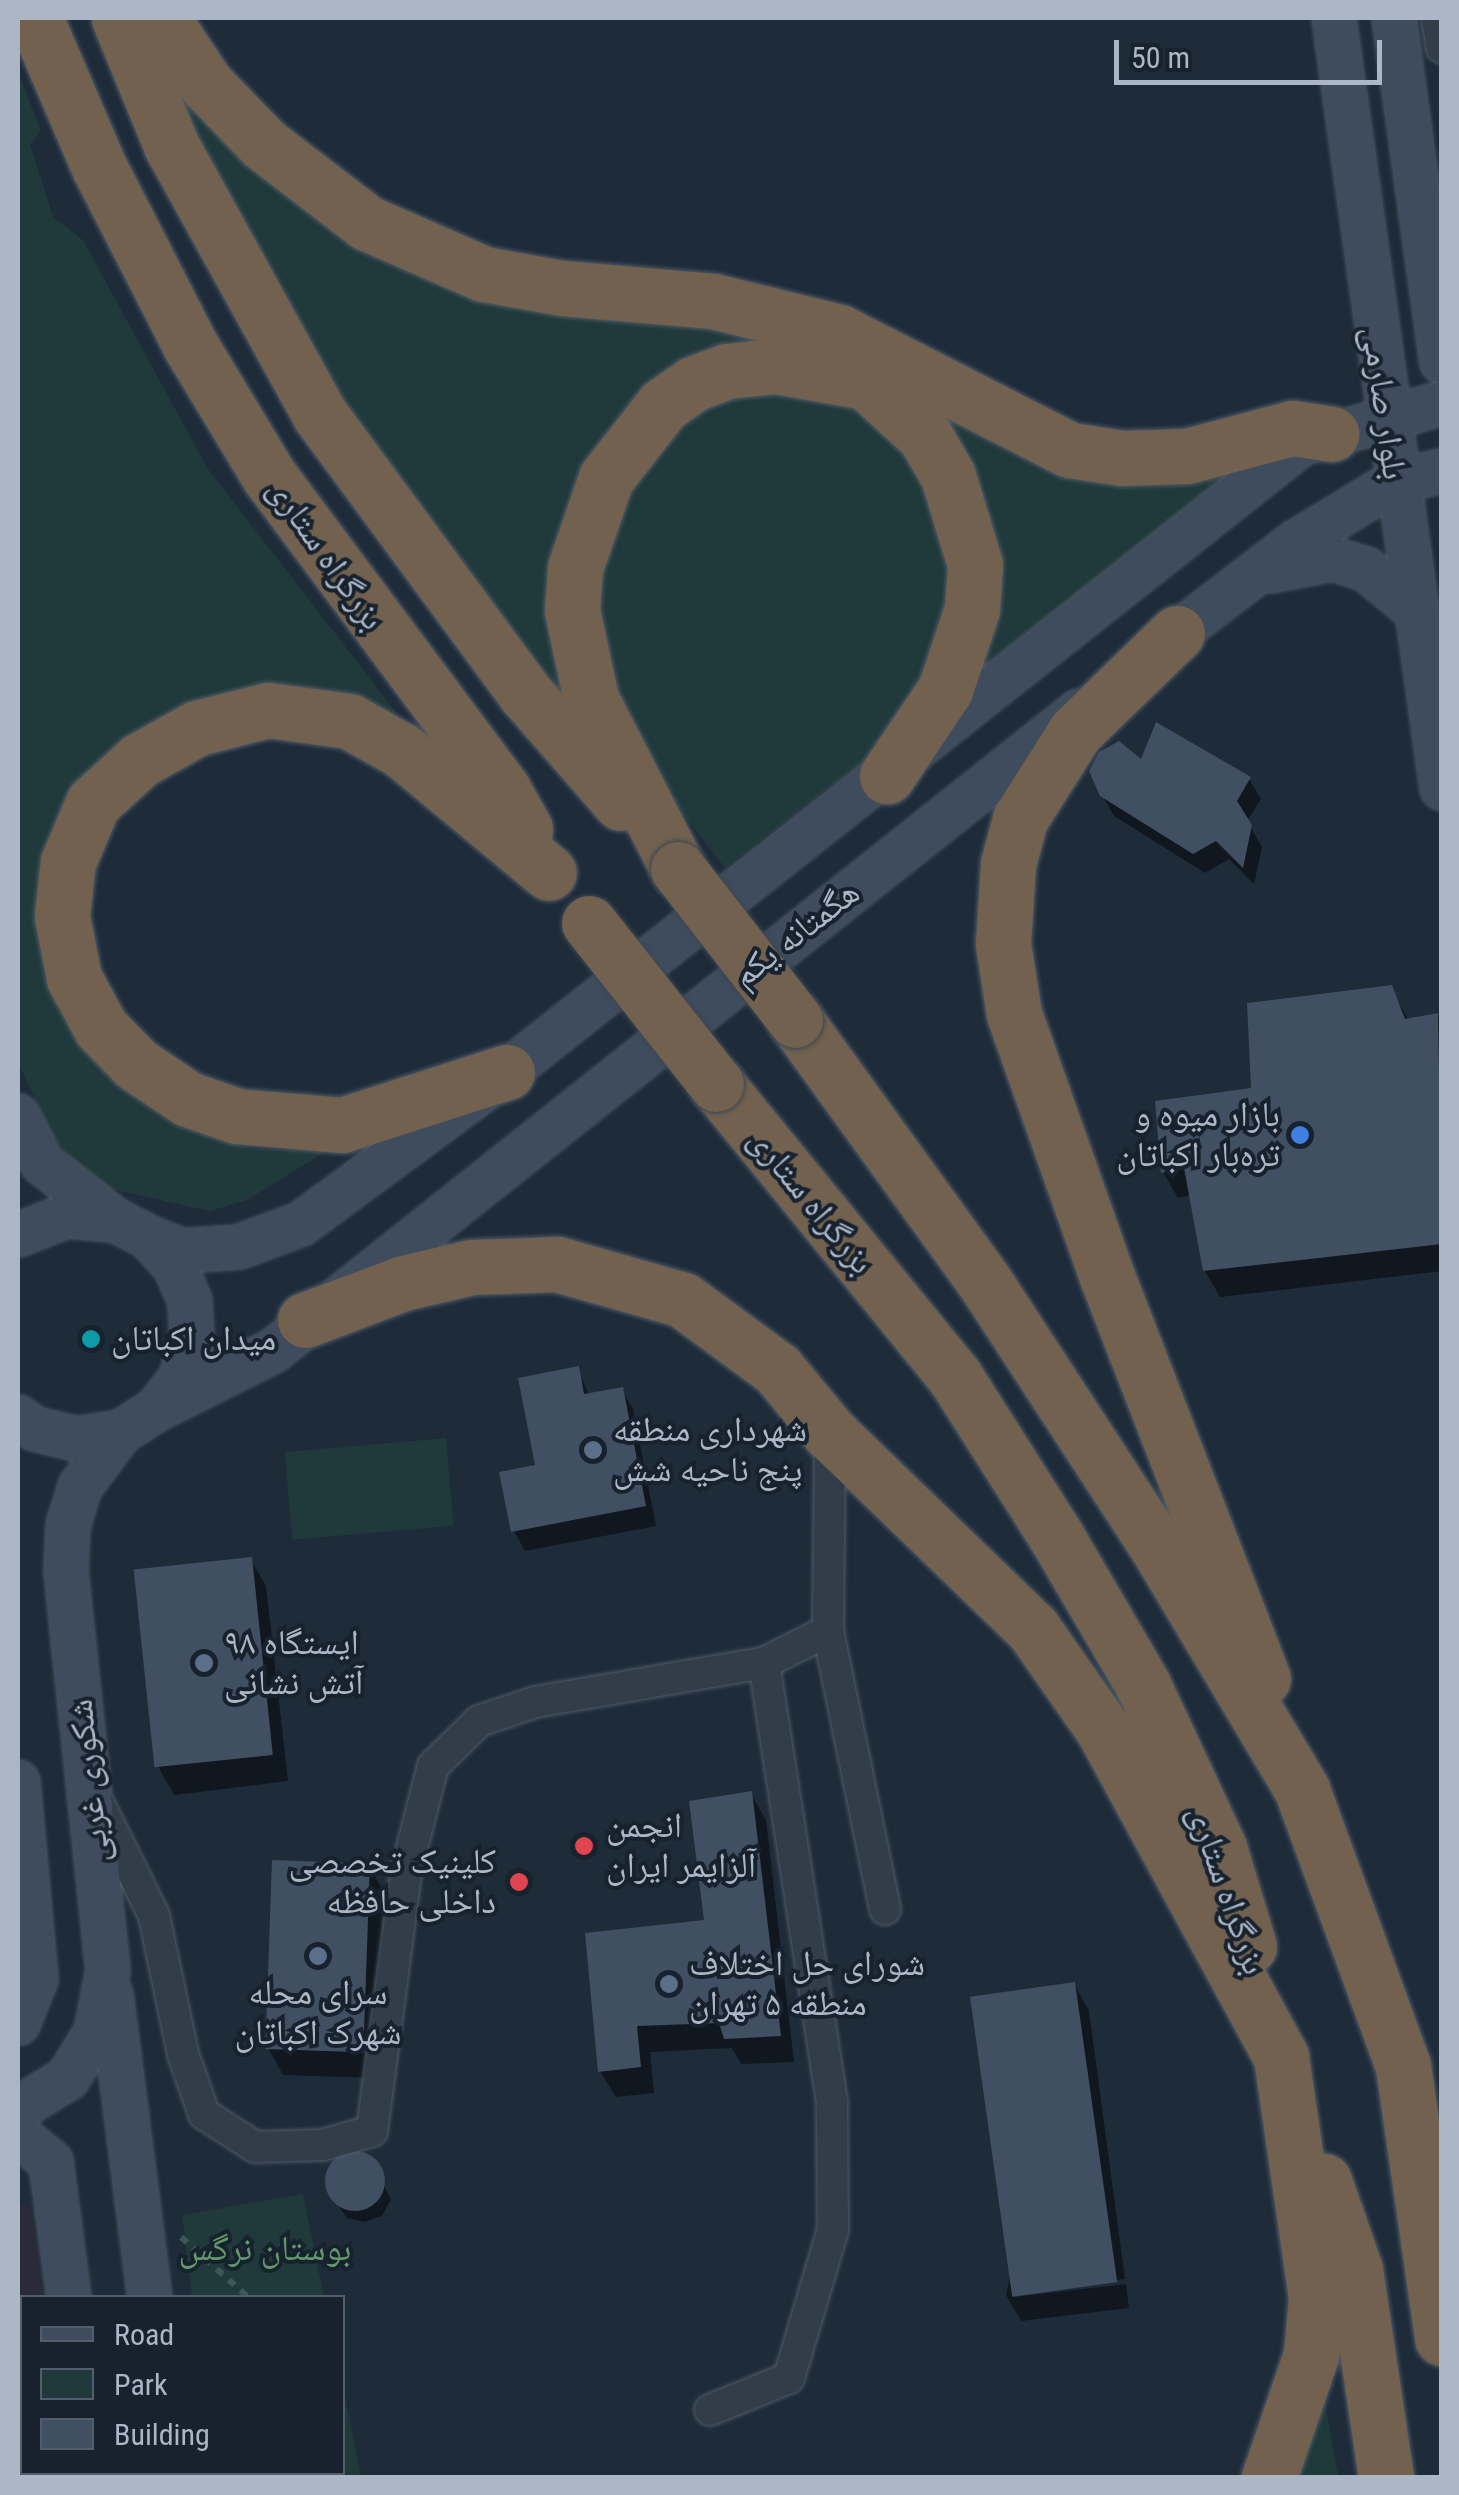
<!DOCTYPE html>
<meta charset="utf-8">
<style>
body{margin:0}
#map{position:relative;width:1459px;height:2495px;overflow:hidden;background:#1e2b39;font-family:"Roboto Condensed","Noto Naskh Arabic",sans-serif}
div>[style]{position:absolute}
[style*='--x']{left:calc(var(--x)*1px);top:calc(var(--y)*1px);width:calc(var(--w)*1px);rotate:calc(var(--a)*1deg)}
.medical>*{inset:0;background:#2b2a3a}
.green>*{inset:0;background:#20393a;transform-origin:0 0}
.shadow>*{inset:0;background:#0007}
.building>*{inset:0;background:#405062;transform-origin:0 0}
.round{border-radius:50%}
.path>*{height:6px;margin-top:-3px;transform-origin:0;background:repeating-linear-gradient(90deg,#3d5658 0 8px,transparent 0 16px)}
.roads{filter:drop-shadow(0 0 2px #4f5a68) drop-shadow(0 0 2px #4f5a68)}
.street>*{height:30px;margin:-15px;padding:0 15px;transform-origin:15px;border-radius:15px;background:#323d4a}
.secondary>*{height:42px;margin:-21px;padding:0 21px;transform-origin:21px;border-radius:21px;background:#3f4c5d}
.highway>*{height:55px;margin:-27.5px;padding:0 27.5px;transform-origin:27.5px;border-radius:27.5px;background:#71614e}
.bridges{filter:drop-shadow(0 0 2px #3c4754) drop-shadow(0 0 2px #3c4754)}
.highway-bridge>*{height:55px;margin:-27.5px;padding:0 27.5px;transform-origin:27.5px;border-radius:27.5px;background:#71614e}
.dots>*{width:28px;height:28px;translate:-50% -50%;box-sizing:border-box;border:5px solid #17222e;border-radius:50%}
span{translate:-50% -50%;white-space:nowrap;text-align:center;line-height:1.15;-webkit-text-stroke:8px #17222e;paint-order:stroke}
.street-label{font-size:35px;color:#abb7c7}
.poi-label{font-size:35px;color:#abb7c7}
.right{translate:-100% -50%;text-align:right}
.left{translate:0 -50%;text-align:left}
.park-label{font-size:35px;color:#61996b}
.frame{position:absolute;inset:0;border:20px solid #abb7c7;pointer-events:none}
.legend{position:absolute;left:20px;top:2295px;width:325px;height:180px;box-sizing:border-box;background:#17222e;border:2px solid #525e6b;margin:0;padding:12px 18px;list-style:none;font-size:30px;color:#abb7c7}
.legend li{display:flex;align-items:center;gap:20px;height:50px}
.legend b{width:50px;border:2px solid #525e6b}
.scale{position:absolute;left:1114px;top:40px;width:268px;height:45px;box-sizing:border-box;border:5px solid #abb7c7;border-top:0;padding-left:12px;font-size:30px;line-height:35px;white-space:nowrap;color:#abb7c7;-webkit-text-stroke:8px #17222e;paint-order:stroke}
</style>
<div id="map">
<div class="medical">
<div style="clip-path:polygon(18px 2202px,31px 2211px,43px 2297px,22px 2298px,22px 2472px,66px 2477px,18px 2477px)"></div>
</div>
<div class="green">
<div style="clip-path:polygon(147px 18px,335px 214px,698px 311px,778px 348px,585px 483px,603px 757px,348px 429px,186px 132px)"></div>
<div style="clip-path:polygon(18px 72px,41px 131px,30px 144px,53px 217px,83px 240px,208px 469px,399px 716px,340px 692px,279px 688px,173px 716px,52px 924px,209px 1134px,250px 1149px,327px 1151px,247px 1200px,210px 1211px,97px 1186px,54px 1139px,20px 1067px)"></div>
<div style="clip-path:polygon(753px 384px,834px 389px,925px 463px,957px 611px,895px 736px,725px 868px,626px 741px,594px 647px,598px 543px,663px 428px)"></div>
<div style="clip-path:polygon(924px 385px,1004px 435px,1262px 451px,936px 727px,983px 643px)"></div>
<div style="left:446px;top:1438px;width:88px;height:162px;rotate:85deg"></div>
<div style="clip-path:polygon(303px 2194px,324px 2297px,192px 2297px,182px 2215px)"></div>
<div style="clip-path:polygon(1322px 2383px,1338px 2477px,1289px 2477px)"></div>
<div style="clip-path:polygon(343px 2386px,361px 2477px,214px 2477px,214px 2473px,342px 2472px)"></div>
</div>
<div class="shadow">
<div style="clip-path:polygon(1143px 763px,1249px 779px,1261px 799px,1247px 821px,1262px 847px,1254px 884px,1229px 859px,1205px 873px,1114px 816px,1102px 795px)"></div>
<div style="clip-path:polygon(1391px 988px,1409px 1021px,1437px 1015px,1442px 1023px,1442px 1271px,1220px 1297px,1205px 1271px,1191px 1195px,1178px 1198px,1163px 1172px,1253px 1090px)"></div>
<div style="clip-path:polygon(577px 1369px,590px 1396px,621px 1389px,633px 1409px,656px 1526px,525px 1551px,514px 1531px)"></div>
<div style="clip-path:polygon(251px 1560px,266px 1586px,288px 1781px,174px 1795px,159px 1768px)"></div>
<div style="clip-path:polygon(751px 1794px,766px 1820px,794px 2062px,741px 2064px,732px 2048px,650px 2052px,654px 2093px,616px 2097px,600px 2071px,707px 1922px)"></div>
<div style="clip-path:polygon(369px 1866px,384px 1892px,377px 2078px,283px 2075px,268px 2048px)"></div>
<div style="clip-path:polygon(1074px 1984px,1089px 2011px,1125px 2279px,1014px 2292px,1014px 2297px,1126px 2284px,1129px 2308px,1021px 2321px,1006px 2295px)"></div>
<div style="clip-path:polygon(367px 2154px,391px 2199px,382px 2216px,364px 2222px,347px 2218px,327px 2189px,330px 2165px)"></div>
</div>
<div class="building">
<div style="clip-path:polygon(1156px 722px,1251px 777px,1237px 801px,1252px 825px,1243px 868px,1216px 841px,1193px 854px,1100px 796px,1089px 771px,1099px 752px,1119px 741px,1141px 759px)"></div>
<div style="clip-path:polygon(1392px 985px,1405px 1019px,1438px 1013px,1442px 1244px,1203px 1271px,1184px 1168px,1161px 1173px,1155px 1101px,1251px 1088px,1247px 1003px)"></div>
<div style="clip-path:polygon(579px 1366px,584px 1394px,623px 1387px,646px 1506px,511px 1532px,499px 1472px,535px 1465px,518px 1378px)"></div>
<div style="left:252px;top:1557px;width:199px;height:119px;rotate:84deg"></div>
<div style="clip-path:polygon(752px 1791px,781px 2036px,724px 2039px,719px 2023px,637px 2026px,641px 2067px,598px 2072px,585px 1933px,704px 1920px,689px 1801px)"></div>
<div style="left:272px;top:1860px;width:98px;height:189px;rotate:2deg"></div>
<div style="left:1075px;top:1982px;width:303px;height:106px;rotate:82deg"></div>
<div class="round" style="left:325px;top:2151px;width:60px;height:60px"></div>
</div>
<div class="path">
<div style="--x:181;--y:2237;--w:91;--a:41.9"></div>
<div style="--x:307;--y:2472;--w:6;--a:72"></div>
</div>
<div class="roads">
<div class="street">
<div style="--x:1437;--y:18;--w:30;--a:81"></div>
<div style="--x:828;--y:1631;--w:284;--a:78.4"></div>
<div style="--x:98;--y:1802;--w:127;--a:63.8"></div>
<div style="--x:154;--y:1916;--w:141;--a:78.1"></div>
<div style="--x:183;--y:2054;--w:64;--a:70.7"></div>
<div style="--x:204;--y:2114;--w:61;--a:32.9"></div>
<div style="--x:255;--y:2147;--w:68;--a:-1.7"></div>
<div style="--x:323;--y:2145;--w:51;--a:-15.9"></div>
<div style="--x:372;--y:2131;--w:262;--a:-82.5"></div>
<div style="--x:406;--y:1871;--w:108;--a:-75.6"></div>
<div style="--x:433;--y:1766;--w:64;--a:-44.4"></div>
<div style="--x:479;--y:1721;--w:59;--a:-18.7"></div>
<div style="--x:535;--y:1702;--w:232;--a:-9.7"></div>
<div style="--x:764;--y:1663;--w:72;--a:-26.6"></div>
<div style="--x:828;--y:1631;--w:198;--a:-89.4"></div>
<div style="--x:710;--y:2410;--w:85;--a:-22.1"></div>
<div style="--x:789;--y:2378;--w:155;--a:-73.5"></div>
<div style="--x:833;--y:2229;--w:127;--a:-90.5"></div>
<div style="--x:832;--y:2102;--w:444;--a:-98.8"></div>
</div>
<div class="secondary">
<div style="--x:1334;--y:18;--w:778;--a:82.02"></div>
<div style="--x:1394;--y:18;--w:347;--a:82.1"></div>
<div style="--x:1271;--y:571;--w:63;--a:-11"></div>
<div style="--x:1333;--y:559;--w:34;--a:17"></div>
<div style="--x:1366;--y:569;--w:60;--a:39.6"></div>
<div style="--x:1154;--y:651;--w:179;--a:-37.5"></div>
<div style="--x:1296;--y:542;--w:116;--a:-31.2"></div>
<div style="--x:1395;--y:482;--w:48;--a:-13.2"></div>
<div style="--x:18;--y:1116;--w:53;--a:62.9"></div>
<div style="--x:42;--y:1163;--w:93;--a:38"></div>
<div style="--x:18;--y:1235;--w:52;--a:-21.6"></div>
<div style="--x:66;--y:1216;--w:49;--a:4.7"></div>
<div style="--x:115;--y:1220;--w:37;--a:27"></div>
<div style="--x:148;--y:1237;--w:40;--a:47"></div>
<div style="--x:175;--y:1266;--w:39;--a:67"></div>
<div style="--x:190;--y:1302;--w:39;--a:87"></div>
<div style="--x:192;--y:1341;--w:39;--a:107"></div>
<div style="--x:181;--y:1378;--w:39;--a:128"></div>
<div style="--x:157;--y:1409;--w:43;--a:147.4"></div>
<div style="--x:121;--y:1432;--w:45;--a:171"></div>
<div style="--x:77;--y:1439;--w:43;--a:-166.6"></div>
<div style="--x:35;--y:1429;--w:21;--a:-145"></div>
<div style="--x:148;--y:1237;--w:37;--a:22"></div>
<div style="--x:182;--y:1251;--w:57;--a:-4"></div>
<div style="--x:239;--y:1247;--w:66;--a:-20.4"></div>
<div style="--x:301;--y:1224;--w:256;--a:-36.4"></div>
<div style="--x:507;--y:1072;--w:1012;--a:-38.34"></div>
<div style="--x:1301;--y:444;--w:147;--a:-16.2"></div>
<div style="--x:157;--y:1409;--w:130;--a:-26.6"></div>
<div style="--x:273;--y:1351;--w:1029;--a:-38.45"></div>
<div style="--x:18;--y:1782;--w:198;--a:84.8"></div>
<div style="--x:36;--y:1979;--w:48;--a:111.8"></div>
<div style="--x:111;--y:1995;--w:305;--a:82.7"></div>
<div style="--x:18;--y:2109;--w:59;--a:-31.8"></div>
<div style="--x:68;--y:2078;--w:54;--a:-58.7"></div>
<div style="--x:96;--y:2032;--w:62;--a:-78.9"></div>
<div style="--x:108;--y:1971;--w:401;--a:-96"></div>
<div style="--x:66;--y:1572;--w:46;--a:-87.5"></div>
<div style="--x:68;--y:1526;--w:41;--a:-72.9"></div>
<div style="--x:80;--y:1487;--w:69;--a:-53.3"></div>
<div style="--x:18;--y:2135;--w:43;--a:39.3"></div>
<div style="--x:51;--y:2162;--w:137;--a:82.5"></div>
<div style="--x:91;--y:2472;--w:6;--a:90"></div>
<div style="--x:172;--y:2472;--w:6;--a:81"></div>
</div>
<div class="highway">
<div style="--x:35;--y:18;--w:162;--a:66.8"></div>
<div style="--x:99;--y:167;--w:200;--a:62.9"></div>
<div style="--x:190;--y:345;--w:153;--a:58.9"></div>
<div style="--x:269;--y:476;--w:392;--a:53.3"></div>
<div style="--x:503;--y:790;--w:45;--a:60.6"></div>
<div style="--x:119;--y:18;--w:137;--a:67.7"></div>
<div style="--x:171;--y:145;--w:308;--a:61.1"></div>
<div style="--x:320;--y:415;--w:344;--a:53.6"></div>
<div style="--x:524;--y:692;--w:147;--a:48.9"></div>
<div style="--x:162;--y:18;--w:79;--a:56.3"></div>
<div style="--x:206;--y:84;--w:83;--a:46"></div>
<div style="--x:264;--y:144;--w:130;--a:37.5"></div>
<div style="--x:367;--y:223;--w:128;--a:23.6"></div>
<div style="--x:484;--y:274;--w:79;--a:10.2"></div>
<div style="--x:562;--y:288;--w:152;--a:4.9"></div>
<div style="--x:713;--y:301;--w:130;--a:13.8"></div>
<div style="--x:839;--y:332;--w:259;--a:27.1"></div>
<div style="--x:1070;--y:450;--w:53;--a:8.7"></div>
<div style="--x:1122;--y:458;--w:65;--a:-1.8"></div>
<div style="--x:1187;--y:456;--w:109;--a:-14.9"></div>
<div style="--x:1292;--y:428;--w:40;--a:8.5"></div>
<div style="--x:1177;--y:633;--w:142;--a:135.9"></div>
<div style="--x:1075;--y:732;--w:103;--a:122.3"></div>
<div style="--x:1020;--y:819;--w:47;--a:104.9"></div>
<div style="--x:1008;--y:864;--w:80;--a:93.6"></div>
<div style="--x:1003;--y:944;--w:71;--a:81.1"></div>
<div style="--x:1014;--y:1014;--w:276;--a:70.5"></div>
<div style="--x:1106;--y:1274;--w:434;--a:68.8"></div>
<div style="--x:678;--y:869;--w:191;--a:-117.1"></div>
<div style="--x:591;--y:699;--w:91;--a:-102.1"></div>
<div style="--x:572;--y:610;--w:42;--a:-85.9"></div>
<div style="--x:575;--y:568;--w:95;--a:-71"></div>
<div style="--x:606;--y:478;--w:93;--a:-52"></div>
<div style="--x:663;--y:405;--w:37;--a:-35"></div>
<div style="--x:693;--y:384;--w:36;--a:-21"></div>
<div style="--x:727;--y:371;--w:48;--a:-5.9"></div>
<div style="--x:775;--y:366;--w:92;--a:10"></div>
<div style="--x:866;--y:382;--w:80;--a:42.5"></div>
<div style="--x:925;--y:436;--w:46;--a:60.1"></div>
<div style="--x:948;--y:476;--w:93;--a:73.1"></div>
<div style="--x:975;--y:565;--w:44;--a:93.9"></div>
<div style="--x:972;--y:609;--w:85;--a:108.4"></div>
<div style="--x:945;--y:690;--w:104;--a:124"></div>
<div style="--x:795;--y:1020;--w:322;--a:54.1"></div>
<div style="--x:984;--y:1281;--w:319;--a:56.9"></div>
<div style="--x:1158;--y:1548;--w:282;--a:59.2"></div>
<div style="--x:1302;--y:1790;--w:294;--a:69.9"></div>
<div style="--x:1403;--y:2066;--w:275;--a:81.8"></div>
<div style="--x:507;--y:1072;--w:173;--a:162.2"></div>
<div style="--x:342;--y:1125;--w:105;--a:-175.1"></div>
<div style="--x:237;--y:1116;--w:52;--a:-160.9"></div>
<div style="--x:188;--y:1099;--w:63;--a:-146.1"></div>
<div style="--x:136;--y:1064;--w:50;--a:-134.2"></div>
<div style="--x:101;--y:1028;--w:57;--a:-118.4"></div>
<div style="--x:74;--y:978;--w:63;--a:-101"></div>
<div style="--x:62;--y:916;--w:54;--a:-83.7"></div>
<div style="--x:68;--y:862;--w:64;--a:-67"></div>
<div style="--x:93;--y:803;--w:64;--a:-42.5"></div>
<div style="--x:140;--y:760;--w:65;--a:-29.3"></div>
<div style="--x:197;--y:728;--w:73;--a:-14.2"></div>
<div style="--x:268;--y:710;--w:82;--a:7.7"></div>
<div style="--x:349;--y:721;--w:60;--a:29.1"></div>
<div style="--x:401;--y:750;--w:192;--a:39.7"></div>
<div style="--x:716;--y:1084;--w:378;--a:50.8"></div>
<div style="--x:955;--y:1377;--w:188;--a:57.6"></div>
<div style="--x:1056;--y:1536;--w:173;--a:59.7"></div>
<div style="--x:1143;--y:1685;--w:180;--a:65"></div>
<div style="--x:1219;--y:1848;--w:103;--a:73.1"></div>
<div style="--x:305;--y:1320;--w:105;--a:-20.7"></div>
<div style="--x:403;--y:1283;--w:71;--a:-13.1"></div>
<div style="--x:472;--y:1267;--w:85;--a:-2"></div>
<div style="--x:557;--y:1264;--w:131;--a:15.9"></div>
<div style="--x:683;--y:1300;--w:117;--a:36.3"></div>
<div style="--x:777;--y:1369;--w:83;--a:50.4"></div>
<div style="--x:830;--y:1433;--w:282;--a:44"></div>
<div style="--x:1033;--y:1629;--w:122;--a:55"></div>
<div style="--x:1103;--y:1729;--w:373;--a:61.5"></div>
<div style="--x:1281;--y:2057;--w:244;--a:81.7"></div>
<div style="--x:1316;--y:2298;--w:57;--a:95"></div>
<div style="--x:1311;--y:2355;--w:130;--a:108.9"></div>
<div style="--x:1324;--y:2181;--w:94;--a:70.8"></div>
<div style="--x:1355;--y:2270;--w:210;--a:81.5"></div>
</div>
</div>
<div class="bridges">
<div class="highway-bridge">
<div style="--x:678;--y:869;--w:191;--a:52.2"></div>
<div style="--x:589;--y:923;--w:205;--a:51.7"></div>
</div>
</div>
<div class="dots">
<div style="left:1300px;top:1135px;background:#3f7fe0"></div>
<div style="left:91px;top:1339px;background:#0f9aa8"></div>
<div style="left:593px;top:1450px;background:#5c6f8a"></div>
<div style="left:204px;top:1663px;background:#5c6f8a"></div>
<div style="left:584px;top:1846px;background:#e0444e"></div>
<div style="left:519px;top:1882px;background:#e0444e"></div>
<div style="left:318px;top:1956px;background:#5c6f8a"></div>
<div style="left:669px;top:1984px;background:#5c6f8a"></div>
</div>
<div class="street-label">
<span style="left:1384px;top:403px;rotate:82deg">بلوار صارمی</span>
<span style="left:326px;top:554px;rotate:55deg">بزرگراه ستاری</span>
<span style="left:796px;top:934px;rotate:-38deg">هگمتانه یکم</span>
<span style="left:811px;top:1201px;rotate:51deg">بزرگراه ستاری</span>
<span style="left:89px;top:1781px;rotate:-96deg">شکوری غربی</span>
<span style="left:1227px;top:1890px;rotate:71deg">بزرگراه ستاری</span>
</div>
<div class="poi-label">
<span class="right" style="left:1280px;top:1135px">بازار میوه و<br>تره‌بار اکباتان</span>
<span class="left" style="left:111px;top:1339px">میدان اکباتان</span>
<span class="left" style="left:613px;top:1450px">شهرداری منطقه<br>پنج ناحیه شش</span>
<span class="left" style="left:224px;top:1663px">ایستگاه ۹۸<br>آتش نشانی</span>
<span class="left" style="left:606px;top:1846px">انجمن<br>آلزایمر ایران</span>
<span class="right" style="left:496px;top:1882px">کلینیک تخصصی<br>داخلی حافظه</span>
<span class="left" style="left:689px;top:1984px">شورای حل اختلاف<br>منطقه ۵ تهران</span>
<span style="left:318px;top:2013px">سرای محله<br>شهرک اکباتان</span>
</div>
<div class="park-label">
<span style="left:265px;top:2249px">بوستان نرگس</span>
</div>
<div class="frame"></div>
<ul class="legend">
<li><b style="height:12px;background:#3f4c5d"></b>Road</li>
<li><b style="height:28px;background:#20393a"></b>Park</li>
<li><b style="height:28px;background:#405062"></b>Building</li>
</ul>
<div class="scale">50 m</div>
</div>
